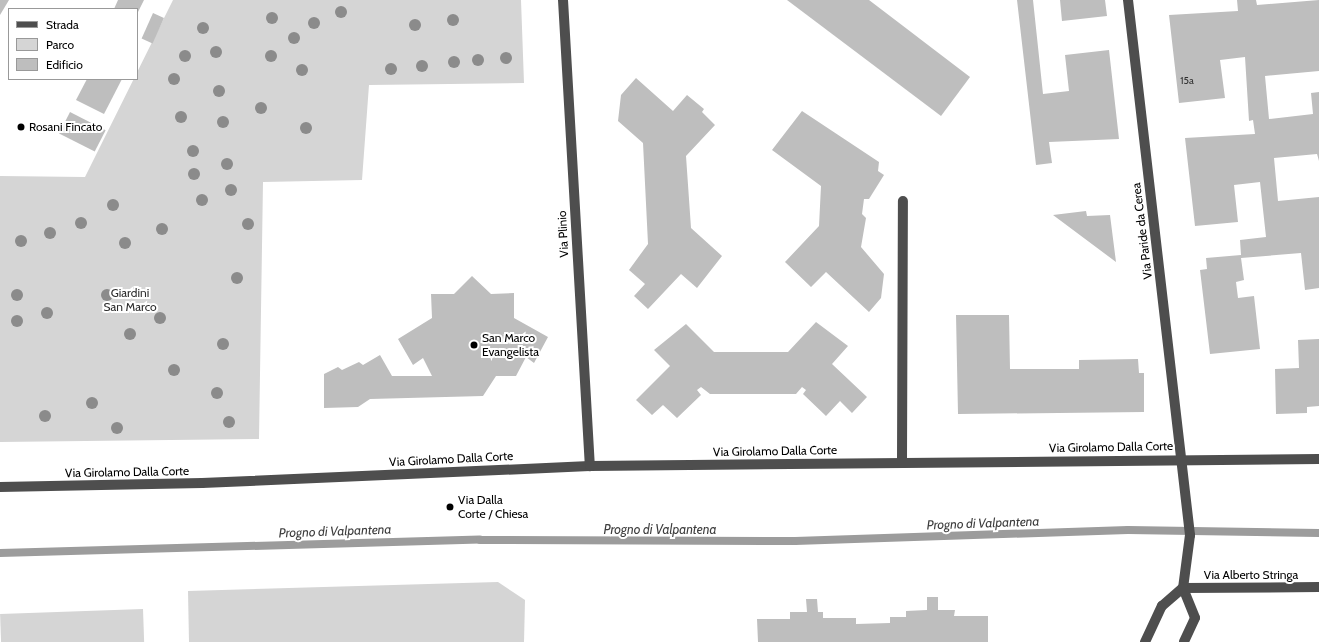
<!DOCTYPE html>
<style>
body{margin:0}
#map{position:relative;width:1319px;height:642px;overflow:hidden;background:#fff;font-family:Cabin,sans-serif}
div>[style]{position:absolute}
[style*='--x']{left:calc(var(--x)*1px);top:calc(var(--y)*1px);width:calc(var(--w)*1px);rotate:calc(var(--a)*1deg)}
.green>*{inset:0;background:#d5d5d5;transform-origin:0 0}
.stream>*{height:8px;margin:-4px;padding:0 4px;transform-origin:4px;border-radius:4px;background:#9c9c9c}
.building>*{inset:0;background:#bebebe;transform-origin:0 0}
.minor>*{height:10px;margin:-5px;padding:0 5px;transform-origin:5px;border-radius:5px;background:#4e4e4e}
.trees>*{width:12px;height:12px;margin:-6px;border-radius:50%;background:#8b8b8b}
.dots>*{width:11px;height:11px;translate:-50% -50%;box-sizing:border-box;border:2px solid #fff;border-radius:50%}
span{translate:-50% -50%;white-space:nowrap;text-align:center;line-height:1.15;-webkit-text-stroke:4px #fff;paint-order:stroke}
.number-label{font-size:10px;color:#303030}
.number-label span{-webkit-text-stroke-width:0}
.poi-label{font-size:12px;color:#000}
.left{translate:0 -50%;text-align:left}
.street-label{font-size:12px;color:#000}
.park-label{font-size:12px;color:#2c2c2c}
.water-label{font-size:13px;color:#3d3d3d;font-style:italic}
.legend{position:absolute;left:8px;top:8px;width:130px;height:72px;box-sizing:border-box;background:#fff;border:1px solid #999;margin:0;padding:5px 7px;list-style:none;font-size:12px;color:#000}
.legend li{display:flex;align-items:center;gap:8px;height:20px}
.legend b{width:20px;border:1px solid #999}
</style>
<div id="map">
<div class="green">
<div style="clip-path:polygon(173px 0,521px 0,524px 83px,369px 85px,362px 180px,263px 182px,259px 439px,0 442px,0 176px,85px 177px)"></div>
<div style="clip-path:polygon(498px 582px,525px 600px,524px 642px,189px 642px,188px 591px)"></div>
<div style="left:143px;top:609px;width:33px;height:143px;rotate:88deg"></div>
</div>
<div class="stream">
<div style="--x:0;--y:553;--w:480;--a:-1.6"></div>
<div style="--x:480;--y:540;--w:315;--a:0.2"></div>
<div style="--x:795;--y:541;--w:333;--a:-1.9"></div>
<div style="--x:1128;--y:530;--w:191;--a:0.9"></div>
</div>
<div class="building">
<div style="clip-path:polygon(0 0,9px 0,0 15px)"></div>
<div style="clip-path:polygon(118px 0,144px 0,137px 14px,137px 9px,114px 9px)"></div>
<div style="clip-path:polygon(787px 0,869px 0,970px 77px,941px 116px)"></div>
<div style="clip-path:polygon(1017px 0,1033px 0,1043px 94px,1069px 91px,1065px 55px,1109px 50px,1119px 139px,1049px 142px,1052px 163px,1036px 165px)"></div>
<div style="clip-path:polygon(1060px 0,1105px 0,1107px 16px,1062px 21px)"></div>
<div style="clip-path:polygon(1237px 0,1256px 0,1257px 5px,1319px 0,1319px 71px,1265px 76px,1269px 119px,1313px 114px,1311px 93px,1319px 92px,1319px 161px,1317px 154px,1274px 158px,1278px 201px,1319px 197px,1319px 288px,1305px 290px,1301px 253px,1241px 258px,1244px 280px,1236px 282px,1238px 298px,1254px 296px,1260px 349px,1210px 354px,1200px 270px,1207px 269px,1206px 258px,1241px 255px,1240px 240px,1266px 237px,1260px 182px,1234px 185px,1238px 222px,1195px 226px,1185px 138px,1255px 134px,1253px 120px,1249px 121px,1245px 57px,1220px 60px,1225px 98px,1179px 103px,1169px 15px,1238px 11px)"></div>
<div style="left:153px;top:13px;width:12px;height:28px;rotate:24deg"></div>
<div style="clip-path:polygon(636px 78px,673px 111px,687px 95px,704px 109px,702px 112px,715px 125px,686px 156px,691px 228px,722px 256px,697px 288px,681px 274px,648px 309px,634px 296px,645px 284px,629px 270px,648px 244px,643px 143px,618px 121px,621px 95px)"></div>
<div style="clip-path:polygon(87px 79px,122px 79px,104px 114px,76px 100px)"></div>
<div style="clip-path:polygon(802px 111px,879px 162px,878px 171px,884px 175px,869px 199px,864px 199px,862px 214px,866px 218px,861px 247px,884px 274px,881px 298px,869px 312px,826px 272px,811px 287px,785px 262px,819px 226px,821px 186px,772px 150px)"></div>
<div style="left:70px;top:112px;width:40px;height:24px;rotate:27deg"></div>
<div style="clip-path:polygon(1086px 211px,1087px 216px,1110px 215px,1116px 262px,1053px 215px)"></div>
<div style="clip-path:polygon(472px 276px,491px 294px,514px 293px,514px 318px,548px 337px,534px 363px,526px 357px,516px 376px,496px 376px,483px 396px,370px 399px,358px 407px,324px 408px,324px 374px,338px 367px,342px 370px,359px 362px,363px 365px,380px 355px,392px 376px,432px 376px,423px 358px,413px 365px,398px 339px,432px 318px,431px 294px,454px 294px)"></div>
<div style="clip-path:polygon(956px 315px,1009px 315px,1010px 369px,1079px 369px,1079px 360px,1138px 359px,1139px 373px,1144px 373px,1144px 412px,958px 414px)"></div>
<div style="clip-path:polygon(816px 322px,848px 346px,832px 364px,867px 397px,852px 413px,840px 401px,826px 416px,803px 394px,806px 390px,802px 387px,796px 394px,710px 394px,701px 387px,697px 390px,701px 395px,677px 418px,663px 405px,652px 415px,636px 400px,670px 366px,654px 350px,686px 324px,714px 352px,788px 352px)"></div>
<div style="clip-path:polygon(1319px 339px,1319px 406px,1307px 407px,1307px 413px,1276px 414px,1275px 369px,1299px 368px,1298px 340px)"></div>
<div style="clip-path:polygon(927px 597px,938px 597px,938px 610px,955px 610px,954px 616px,988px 616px,988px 642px,758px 642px,757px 619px,790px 619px,790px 612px,807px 612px,806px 599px,817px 599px,818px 612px,823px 612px,823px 618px,856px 618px,856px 624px,890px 623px,890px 617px,906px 617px,906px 611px,927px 610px)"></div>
</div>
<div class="minor">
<div style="--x:563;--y:0;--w:467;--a:86.7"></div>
<div style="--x:1128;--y:0;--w:539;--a:83.39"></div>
<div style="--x:1190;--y:535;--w:53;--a:97.5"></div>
<div style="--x:1183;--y:588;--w:32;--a:68"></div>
<div style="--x:1195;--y:618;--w:26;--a:115"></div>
<div style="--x:902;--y:462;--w:261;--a:-89.8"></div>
<div style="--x:0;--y:487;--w:202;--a:-1.1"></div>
<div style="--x:202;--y:483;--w:388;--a:-2.5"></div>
<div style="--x:590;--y:466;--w:729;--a:-0.55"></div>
<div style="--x:1183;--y:588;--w:136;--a:-0.4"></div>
<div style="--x:1145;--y:642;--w:40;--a:-65"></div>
<div style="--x:1162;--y:606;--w:28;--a:-41"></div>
</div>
<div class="trees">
<div style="left:341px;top:12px"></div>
<div style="left:272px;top:18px"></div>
<div style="left:453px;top:20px"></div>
<div style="left:314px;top:23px"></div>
<div style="left:415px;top:25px"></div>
<div style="left:203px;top:28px"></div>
<div style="left:294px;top:38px"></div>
<div style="left:216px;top:52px"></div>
<div style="left:185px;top:56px"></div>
<div style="left:271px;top:56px"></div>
<div style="left:506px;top:58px"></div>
<div style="left:478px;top:60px"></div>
<div style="left:454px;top:62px"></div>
<div style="left:422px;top:66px"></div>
<div style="left:391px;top:69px"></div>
<div style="left:302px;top:70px"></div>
<div style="left:174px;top:79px"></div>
<div style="left:219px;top:91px"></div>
<div style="left:261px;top:108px"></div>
<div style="left:181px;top:117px"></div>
<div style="left:223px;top:122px"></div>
<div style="left:306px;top:128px"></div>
<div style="left:193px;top:151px"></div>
<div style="left:227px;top:164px"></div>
<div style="left:194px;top:174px"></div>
<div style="left:231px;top:190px"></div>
<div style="left:202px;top:200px"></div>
<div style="left:113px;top:205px"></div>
<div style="left:81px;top:223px"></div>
<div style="left:248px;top:224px"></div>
<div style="left:162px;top:229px"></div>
<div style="left:50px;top:233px"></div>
<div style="left:21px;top:241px"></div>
<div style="left:125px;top:243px"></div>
<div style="left:237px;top:278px"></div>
<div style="left:17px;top:295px"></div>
<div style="left:107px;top:295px"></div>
<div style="left:47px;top:313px"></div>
<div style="left:160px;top:318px"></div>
<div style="left:17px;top:321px"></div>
<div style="left:130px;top:334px"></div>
<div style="left:223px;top:344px"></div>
<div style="left:174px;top:370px"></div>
<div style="left:217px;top:393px"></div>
<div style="left:92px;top:403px"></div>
<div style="left:45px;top:416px"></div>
<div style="left:229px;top:422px"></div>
<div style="left:117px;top:428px"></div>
</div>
<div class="dots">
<div style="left:21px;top:127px;background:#000"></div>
<div style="left:474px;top:345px;background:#000"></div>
<div style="left:450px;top:507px;background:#000"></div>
</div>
<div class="number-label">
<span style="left:1187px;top:81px">15a</span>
</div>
<div class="poi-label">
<span class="left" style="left:29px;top:127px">Rosani Fincato</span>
<span class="left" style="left:482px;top:345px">San Marco<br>Evangelista</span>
<span class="left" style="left:458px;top:507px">Via Dalla<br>Corte / Chiesa</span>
</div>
<div class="street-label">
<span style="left:1142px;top:231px;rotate:-97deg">Via Paride da Cerea</span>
<span style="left:563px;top:234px;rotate:-93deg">Via Plinio</span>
<span style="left:1111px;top:447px;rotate:-1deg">Via Girolamo Dalla Corte</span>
<span style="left:775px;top:451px;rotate:-1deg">Via Girolamo Dalla Corte</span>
<span style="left:451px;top:459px;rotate:-3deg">Via Girolamo Dalla Corte</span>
<span style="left:127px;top:472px;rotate:-1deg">Via Girolamo Dalla Corte</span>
<span style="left:1251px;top:575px">Via Alberto Stringa</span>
</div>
<div class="park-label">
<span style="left:130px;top:300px">Giardini<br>San Marco</span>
</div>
<div class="water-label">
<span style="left:983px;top:523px;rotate:-2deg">Progno di Valpantena</span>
<span style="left:660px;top:529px">Progno di Valpantena</span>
<span style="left:335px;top:531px;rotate:-2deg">Progno di Valpantena</span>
</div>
<ul class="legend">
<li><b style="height:5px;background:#4e4e4e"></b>Strada</li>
<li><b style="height:11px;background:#d5d5d5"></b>Parco</li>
<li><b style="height:11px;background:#bebebe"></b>Edificio</li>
</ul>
</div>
